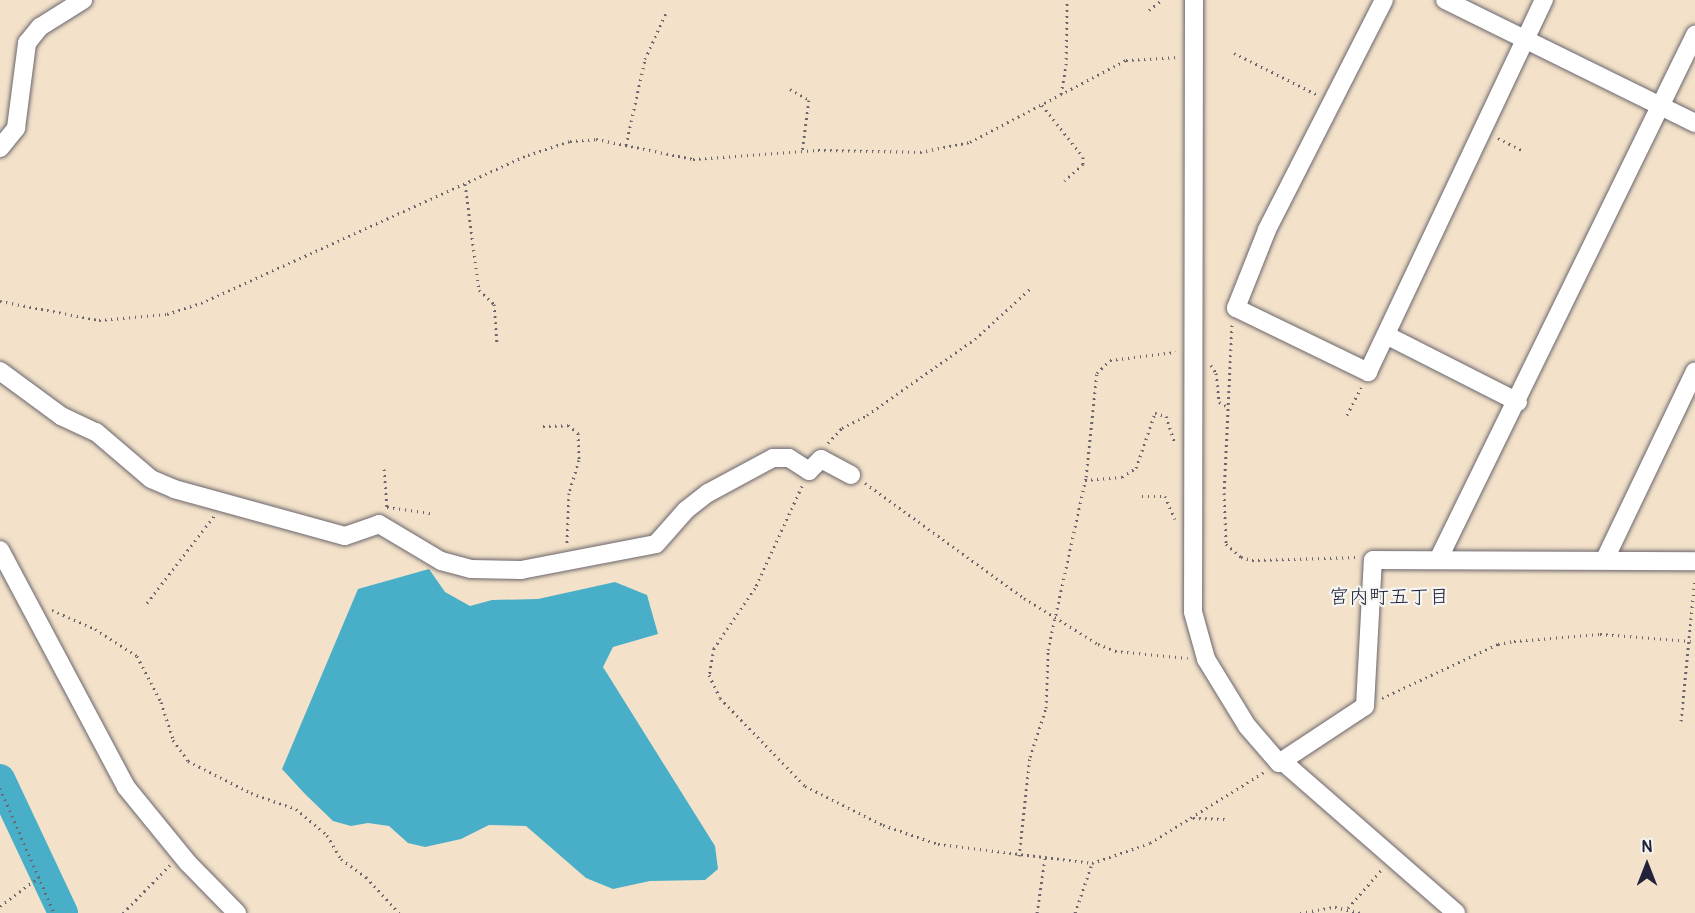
<!DOCTYPE html>
<meta charset="utf-8">
<style>
body{margin:0}
#map{position:relative;width:1695px;height:913px;overflow:hidden;background:#f3e2c9;font-family:Pangolin,"Klee One",sans-serif}
div>[style]{position:absolute}
[style*='--x']{left:calc(var(--x)*1px);top:calc(var(--y)*1px);width:calc(var(--w)*1px);rotate:calc(var(--a)*1deg)}
.water>*{inset:0;background:#49afc8}
.river>*{height:30px;margin:-15px;padding:0 15px;transform-origin:15px;border-radius:15px;background:#49afc8}
.path>*{height:3px;margin-top:-1.5px;transform-origin:0;background:repeating-linear-gradient(90deg,#6b656d 0 1.5px,transparent 0 6px)}
.roads{filter:drop-shadow(0 0 2px #6b656d) drop-shadow(0 0 2px #6b656d)}
.street>*{height:18px;margin:-9px;padding:0 9px;transform-origin:9px;border-radius:9px;background:#fff}
span{translate:-50% -50%;white-space:nowrap;text-align:center;line-height:1.15;-webkit-text-stroke:4.5px #f6f6f2;paint-order:stroke}
.neighbourhood-label{font-size:20px;color:#22223b}
.north{position:absolute;left:1617px;top:835px;width:60px;height:60px;-webkit-text-stroke:4px #f6f6f2;paint-order:stroke;rotate:0deg;font-size:16px;font-weight:700;line-height:24px;text-align:center;color:#22223b}
.north::after{content:'';display:block;margin:auto;width:21px;height:27px;background:#22223b;clip-path:polygon(50% 0,100% 100%,50% 72%,0 100%)}
</style>
<div id="map">
<div class="water">
<div style="clip-path:polygon(429px 569px,445px 592px,470px 606px,492px 600px,538px 599px,615px 582px,647px 595px,658px 634px,613px 647px,603px 667px,715px 846px,718px 869px,705px 880px,650px 881px,613px 889px,586px 878px,526px 826px,489px 825px,461px 839px,425px 847px,408px 843px,389px 826px,368px 823px,351px 826px,333px 821px,305px 794px,282px 769px,358px 589px)"></div>
</div>
<div class="river">
<div style="--x:0;--y:779;--w:148;--a:64.8"></div>
</div>
<div class="path">
<div style="--x:1149;--y:10;--w:16;--a:-38"></div>
<div style="--x:1234;--y:53;--w:94;--a:26.6"></div>
<div style="--x:790;--y:89;--w:22;--a:30"></div>
<div style="--x:809;--y:100;--w:52;--a:97.7"></div>
<div style="--x:1061;--y:94;--w:29;--a:-80"></div>
<div style="--x:1066;--y:65;--w:65;--a:-89.1"></div>
<div style="--x:1042;--y:105;--w:66;--a:51.7"></div>
<div style="--x:1083;--y:157;--w:7;--a:90"></div>
<div style="--x:1083;--y:164;--w:25;--a:138"></div>
<div style="--x:1498;--y:138;--w:28;--a:27"></div>
<div style="--x:626;--y:145;--w:88;--a:-77.5"></div>
<div style="--x:645;--y:59;--w:51;--a:-65.5"></div>
<div style="--x:465;--y:184;--w:107;--a:82.5"></div>
<div style="--x:479;--y:290;--w:21;--a:43"></div>
<div style="--x:494;--y:304;--w:41;--a:85.8"></div>
<div style="--x:0;--y:301;--w:101;--a:10.9"></div>
<div style="--x:99;--y:320;--w:68;--a:-5"></div>
<div style="--x:167;--y:314;--w:36;--a:-18"></div>
<div style="--x:201;--y:303;--w:359;--a:-24.4"></div>
<div style="--x:528;--y:155;--w:44;--a:-18.4"></div>
<div style="--x:570;--y:141;--w:26;--a:-4"></div>
<div style="--x:596;--y:139;--w:99;--a:11.7"></div>
<div style="--x:693;--y:159;--w:125;--a:-4.1"></div>
<div style="--x:818;--y:150;--w:102;--a:1.1"></div>
<div style="--x:920;--y:152;--w:51;--a:-11.3"></div>
<div style="--x:970;--y:142;--w:176;--a:-27.7"></div>
<div style="--x:1126;--y:60;--w:52;--a:-3.3"></div>
<div style="--x:1232;--y:325;--w:168;--a:92.7"></div>
<div style="--x:1224;--y:493;--w:51;--a:87.8"></div>
<div style="--x:1226;--y:544;--w:20;--a:41"></div>
<div style="--x:1241;--y:557;--w:11;--a:15"></div>
<div style="--x:1252;--y:560;--w:105;--a:-1.6"></div>
<div style="--x:1211;--y:365;--w:9;--a:58"></div>
<div style="--x:1216;--y:373;--w:29;--a:84"></div>
<div style="--x:1219;--y:402;--w:10;--a:29"></div>
<div style="--x:1347;--y:415;--w:31;--a:-63"></div>
<div style="--x:543;--y:426;--w:25;--a:-2"></div>
<div style="--x:568;--y:425;--w:13;--a:39"></div>
<div style="--x:578;--y:433;--w:27;--a:88"></div>
<div style="--x:579;--y:460;--w:34;--a:107"></div>
<div style="--x:569;--y:493;--w:50;--a:92.3"></div>
<div style="--x:828;--y:443;--w:21;--a:-47"></div>
<div style="--x:842;--y:428;--w:28;--a:-27"></div>
<div style="--x:867;--y:415;--w:132;--a:-35.1"></div>
<div style="--x:975;--y:339;--w:77;--a:-42.4"></div>
<div style="--x:384;--y:469;--w:40;--a:85.7"></div>
<div style="--x:1085;--y:480;--w:37;--a:-5"></div>
<div style="--x:1122;--y:477;--w:17;--a:-33"></div>
<div style="--x:1136;--y:468;--w:58;--a:-70.9"></div>
<div style="--x:1155;--y:413;--w:11;--a:15"></div>
<div style="--x:1166;--y:416;--w:28;--a:72"></div>
<div style="--x:865;--y:483;--w:196;--a:35.9"></div>
<div style="--x:1024;--y:598;--w:87;--a:31.9"></div>
<div style="--x:1098;--y:644;--w:18;--a:22"></div>
<div style="--x:1115;--y:651;--w:73;--a:5.5"></div>
<div style="--x:802;--y:486;--w:112;--a:114.7"></div>
<div style="--x:755;--y:588;--w:73;--a:124.3"></div>
<div style="--x:714;--y:648;--w:27;--a:100"></div>
<div style="--x:709;--y:675;--w:25;--a:64"></div>
<div style="--x:720;--y:698;--w:122;--a:46"></div>
<div style="--x:805;--y:786;--w:87;--a:26.6"></div>
<div style="--x:883;--y:825;--w:58;--a:19.1"></div>
<div style="--x:938;--y:844;--w:155;--a:7"></div>
<div style="--x:1092;--y:863;--w:61;--a:-19"></div>
<div style="--x:1150;--y:843;--w:134;--a:-31.9"></div>
<div style="--x:1142;--y:496;--w:23;--a:0"></div>
<div style="--x:1165;--y:496;--w:25;--a:67"></div>
<div style="--x:387;--y:507;--w:44;--a:7.8"></div>
<div style="--x:147;--y:603;--w:110;--a:-52.4"></div>
<div style="--x:52;--y:610;--w:47;--a:23.8"></div>
<div style="--x:95;--y:629;--w:50;--a:32.7"></div>
<div style="--x:137;--y:656;--w:52;--a:62.4"></div>
<div style="--x:161;--y:702;--w:40;--a:72"></div>
<div style="--x:173;--y:740;--w:26;--a:54"></div>
<div style="--x:188;--y:761;--w:71;--a:26.9"></div>
<div style="--x:251;--y:793;--w:48;--a:19.6"></div>
<div style="--x:296;--y:809;--w:40;--a:40"></div>
<div style="--x:327;--y:835;--w:28;--a:60"></div>
<div style="--x:341;--y:859;--w:31;--a:36"></div>
<div style="--x:366;--y:877;--w:49;--a:47.5"></div>
<div style="--x:1382;--y:698;--w:128;--a:-25"></div>
<div style="--x:1498;--y:644;--w:16;--a:-11"></div>
<div style="--x:1514;--y:641;--w:86;--a:-4.7"></div>
<div style="--x:1600;--y:634;--w:91;--a:4.4"></div>
<div style="--x:1681;--y:721;--w:144;--a:-84.4"></div>
<div style="--x:0;--y:788;--w:136;--a:66.6"></div>
<div style="--x:1193;--y:818;--w:36;--a:2"></div>
<div style="--x:1019;--y:856;--w:100;--a:-83.7"></div>
<div style="--x:1030;--y:757;--w:52;--a:-71.9"></div>
<div style="--x:1046;--y:708;--w:58;--a:-88"></div>
<div style="--x:1048;--y:650;--w:177;--a:-77.6"></div>
<div style="--x:1086;--y:477;--w:105;--a:-84"></div>
<div style="--x:1097;--y:373;--w:18;--a:-45"></div>
<div style="--x:1110;--y:360;--w:66;--a:-6.9"></div>
<div style="--x:0;--y:906;--w:49;--a:-36.6"></div>
<div style="--x:1348;--y:908;--w:52;--a:-48.9"></div>
<div style="--x:123;--y:913;--w:67;--a:-45.6"></div>
<div style="--x:1037;--y:913;--w:55;--a:-81.6"></div>
<div style="--x:1075;--y:913;--w:52;--a:-70.9"></div>
<div style="--x:1300;--y:913;--w:36;--a:-10"></div>
<div style="--x:1335;--y:907;--w:27;--a:13"></div>
</div>
<div class="roads">
<div class="street">
<div style="--x:1194;--y:0;--w:612;--a:90.09"></div>
<div style="--x:1193;--y:612;--w:49;--a:74.5"></div>
<div style="--x:1206;--y:659;--w:79;--a:58.5"></div>
<div style="--x:1247;--y:726;--w:49;--a:49.1"></div>
<div style="--x:1279;--y:763;--w:103;--a:-33.5"></div>
<div style="--x:1365;--y:706;--w:146;--a:-86.9"></div>
<div style="--x:1373;--y:560;--w:322;--a:0.2"></div>
<div style="--x:1384;--y:0;--w:258;--a:117"></div>
<div style="--x:1267;--y:230;--w:84;--a:111.7"></div>
<div style="--x:1236;--y:308;--w:147;--a:25.9"></div>
<div style="--x:1368;--y:372;--w:412;--a:-64.7"></div>
<div style="--x:1445;--y:0;--w:279;--a:26.2"></div>
<div style="--x:0;--y:148;--w:26;--a:-51"></div>
<div style="--x:16;--y:128;--w:86;--a:-82.6"></div>
<div style="--x:27;--y:43;--w:21;--a:-51"></div>
<div style="--x:40;--y:27;--w:51;--a:-32.1"></div>
<div style="--x:1386;--y:335;--w:148;--a:26.9"></div>
<div style="--x:0;--y:371;--w:76;--a:36.4"></div>
<div style="--x:61;--y:416;--w:38;--a:25"></div>
<div style="--x:96;--y:432;--w:72;--a:40.5"></div>
<div style="--x:151;--y:479;--w:25;--a:23"></div>
<div style="--x:174;--y:489;--w:177;--a:15.4"></div>
<div style="--x:345;--y:536;--w:36;--a:-19"></div>
<div style="--x:379;--y:524;--w:72;--a:30.8"></div>
<div style="--x:441;--y:561;--w:31;--a:15"></div>
<div style="--x:471;--y:569;--w:50;--a:1.1"></div>
<div style="--x:521;--y:570;--w:137;--a:-10.9"></div>
<div style="--x:656;--y:544;--w:45;--a:-48.6"></div>
<div style="--x:686;--y:510;--w:28;--a:-38"></div>
<div style="--x:708;--y:493;--w:74;--a:-28.3"></div>
<div style="--x:773;--y:458;--w:16;--a:0"></div>
<div style="--x:789;--y:458;--w:24;--a:33"></div>
<div style="--x:809;--y:471;--w:17;--a:-45"></div>
<div style="--x:821;--y:459;--w:34;--a:28"></div>
<div style="--x:0;--y:550;--w:268;--a:62"></div>
<div style="--x:126;--y:787;--w:98;--a:50.8"></div>
<div style="--x:188;--y:863;--w:70;--a:45.6"></div>
<div style="--x:1605;--y:559;--w:208;--a:-64.4"></div>
<div style="--x:1438;--y:560;--w:585;--a:-63.92"></div>
<div style="--x:1282;--y:761;--w:231;--a:41.1"></div>
</div>
</div>
<div class="neighbourhood-label">
<span style="left:1389px;top:596px">宮内町五丁目</span>
</div>
<div class="north">N</div>
</div>
